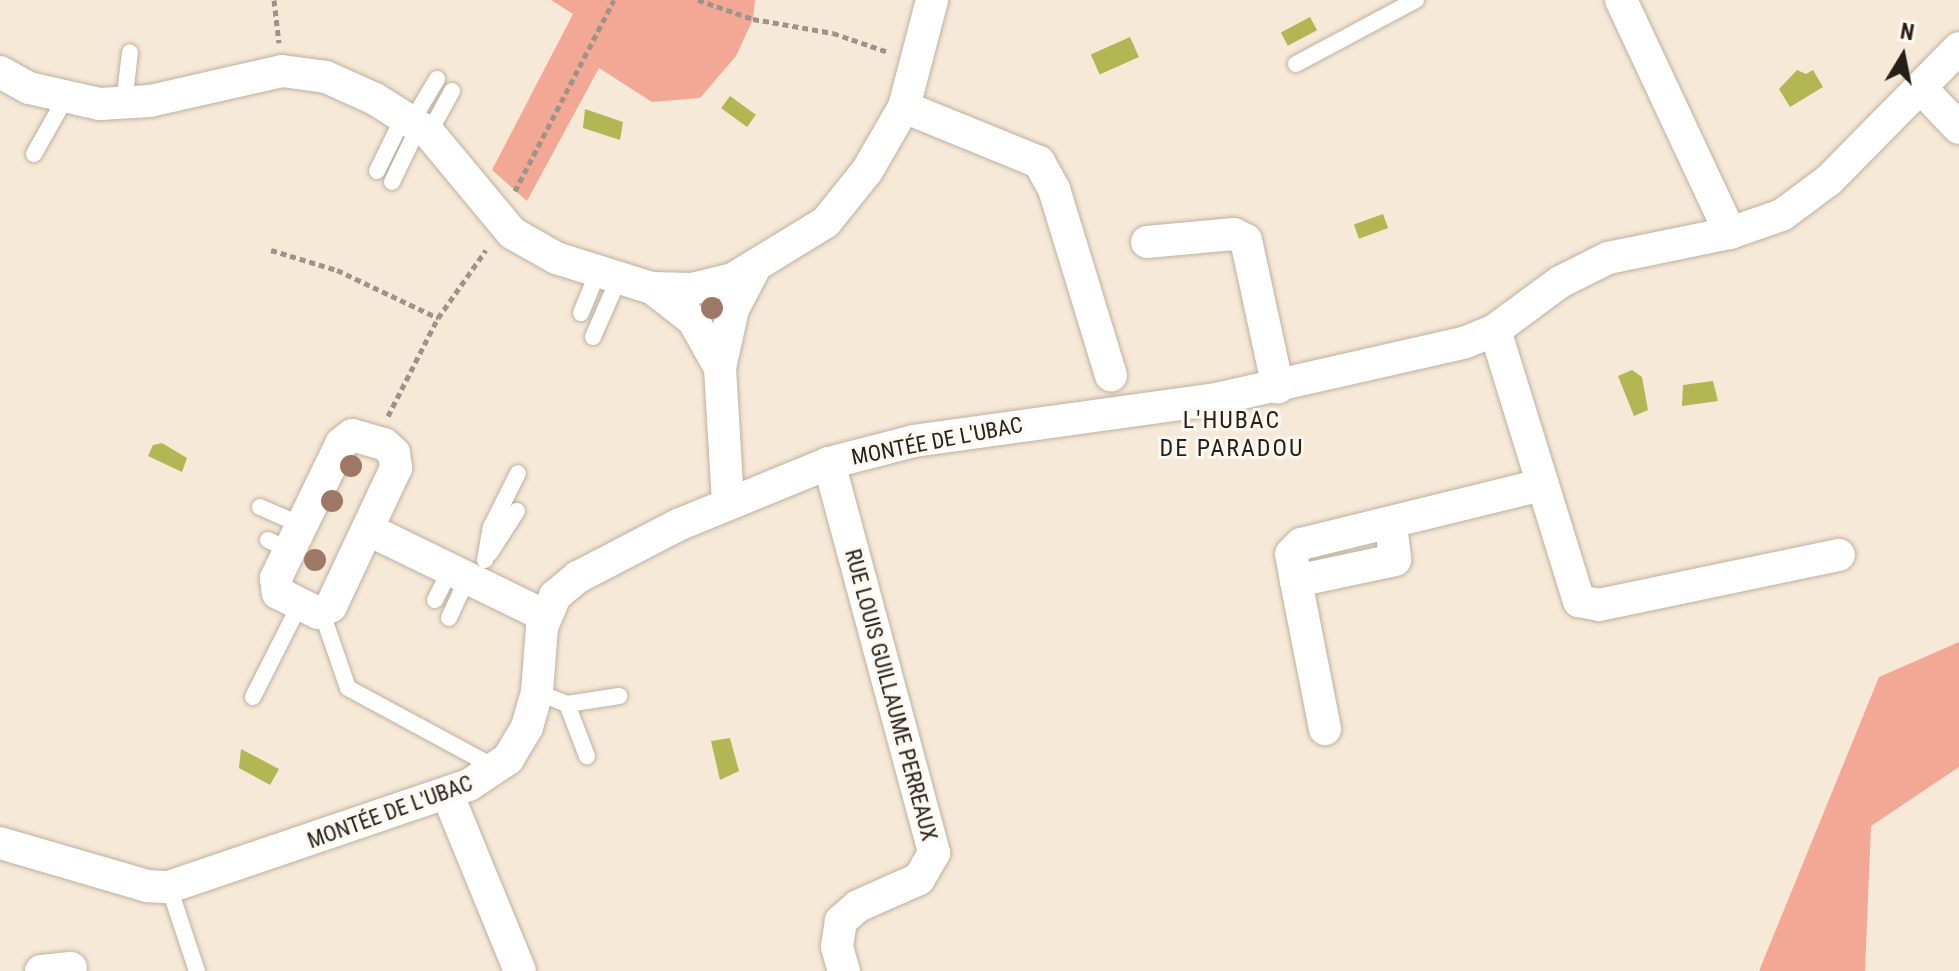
<!DOCTYPE html>
<meta charset="utf-8">
<style>
body{margin:0}
#map{position:relative;width:1959px;height:971px;overflow:hidden;background:#f7e9d7;font-family:"Roboto Condensed",sans-serif}
div>[style]{position:absolute}
[style*='--x']{left:calc(var(--x)*1px);top:calc(var(--y)*1px);width:calc(var(--w)*1px);rotate:calc(var(--a)*1deg)}
.green>*{inset:0;background:#f3a895}
.water>*{inset:0;background:#b2b753;transform-origin:0 0}
.path>*{height:5px;margin-top:-2.5px;transform-origin:0;background:repeating-linear-gradient(90deg,#9d9386 0 6px,transparent 0 10px)}
.roads{filter:drop-shadow(0 0 2px #beb09f) drop-shadow(0 0 2px #beb09f)}
.lane>*{height:16px;margin:-8px;padding:0 8px;transform-origin:8px;border-radius:8px;background:#fff}
.street>*{height:32px;margin:-16px;padding:0 16px;transform-origin:16px;border-radius:16px;background:#fff}
.trees>*{width:22px;height:22px;margin:-11px;border-radius:50%;background:#9e7766}
span{translate:-50% -50%;white-space:nowrap;text-align:center;line-height:1.15;-webkit-text-stroke:6px #fdf8f0;paint-order:stroke}
.street-label{font-size:22px;color:#251f19}
.neighbourhood-label{font-size:24px;color:#251f19;letter-spacing:2px}
.north{position:absolute;left:1863px;top:16px;width:80px;height:80px;-webkit-text-stroke:6px #fdf8f0;paint-order:stroke;rotate:10deg;font-size:22px;font-weight:700;line-height:32px;text-align:center;color:#251f19}
.north::after{content:'';display:block;margin:auto;width:28px;height:36px;background:#251f19;clip-path:polygon(50% 0,100% 100%,50% 72%,0 100%)}
</style>
<div id="map">
<div class="green">
<div style="clip-path:polygon(551px 0,755px 0,753px 19px,736px 56px,700px 98px,652px 102px,599px 68px,527px 201px,492px 170px,573px 14px)"></div>
<div style="clip-path:polygon(1959px 642px,1959px 767px,1871px 826px,1865px 971px,1759px 971px,1879px 677px)"></div>
</div>
<div class="water">
<div style="left:1310px;top:17px;width:15px;height:33px;rotate:62deg"></div>
<div style="left:1130px;top:37px;width:22px;height:43px;rotate:66deg"></div>
<div style="clip-path:polygon(1797px 70px,1806px 74px,1813px 70px,1823px 87px,1790px 107px,1779px 89px)"></div>
<div style="left:730px;top:96px;width:32px;height:15px;rotate:36deg"></div>
<div style="clip-path:polygon(585px 109px,623px 122px,620px 140px,583px 128px)"></div>
<div style="left:1383px;top:214px;width:15px;height:31px;rotate:70deg"></div>
<div style="clip-path:polygon(1632px 370px,1642px 377px,1648px 410px,1634px 416px,1618px 376px)"></div>
<div style="clip-path:polygon(1713px 381px,1718px 401px,1682px 406px,1683px 385px)"></div>
<div style="clip-path:polygon(162px 443px,187px 458px,182px 472px,148px 456px,153px 445px)"></div>
<div style="clip-path:polygon(730px 738px,739px 771px,720px 780px,711px 741px)"></div>
<div style="clip-path:polygon(241px 749px,279px 769px,270px 785px,239px 768px)"></div>
</div>
<div class="path">
<div style="--x:274;--y:0;--w:43;--a:83.4"></div>
<div style="--x:698;--y:0;--w:58;--a:19.1"></div>
<div style="--x:753;--y:19;--w:81;--a:9.9"></div>
<div style="--x:833;--y:33;--w:58;--a:19.1"></div>
<div style="--x:515;--y:191;--w:215;--a:-62.6"></div>
<div style="--x:271;--y:250;--w:69;--a:16.9"></div>
<div style="--x:337;--y:270;--w:112;--a:25.4"></div>
<div style="--x:388;--y:416;--w:110;--a:-63"></div>
<div style="--x:438;--y:318;--w:83;--a:-54.8"></div>
</div>
<div class="roads">
<div class="lane">
<div style="--x:1296;--y:64;--w:136;--a:-28.1"></div>
<div style="--x:124;--y:103;--w:51;--a:-83.3"></div>
<div style="--x:412;--y:121;--w:49;--a:-59.2"></div>
<div style="--x:429;--y:133;--w:48;--a:-61.3"></div>
<div style="--x:34;--y:154;--w:63;--a:-60.6"></div>
<div style="--x:377;--y:171;--w:61;--a:-63.9"></div>
<div style="--x:392;--y:182;--w:62;--a:-64.3"></div>
<div style="--x:581;--y:313;--w:42;--a:-67.7"></div>
<div style="--x:593;--y:337;--w:62;--a:-66.3"></div>
<div style="--x:260;--y:507;--w:45;--a:23.7"></div>
<div style="--x:268;--y:540;--w:23;--a:25"></div>
<div style="--x:490;--y:553;--w:50;--a:-57.3"></div>
<div style="--x:485;--y:560;--w:34;--a:-80"></div>
<div style="--x:491;--y:527;--w:60;--a:-63.4"></div>
<div style="--x:435;--y:600;--w:33;--a:-63"></div>
<div style="--x:322;--y:613;--w:79;--a:70.9"></div>
<div style="--x:348;--y:688;--w:168;--a:28.4"></div>
<div style="--x:449;--y:618;--w:43;--a:-65.2"></div>
<div style="--x:537;--y:692;--w:32;--a:22"></div>
<div style="--x:567;--y:704;--w:53;--a:-8.7"></div>
<div style="--x:253;--y:697;--w:102;--a:-63.2"></div>
<div style="--x:567;--y:704;--w:56;--a:69"></div>
<div style="--x:169;--y:887;--w:89;--a:71.6"></div>
</div>
<div class="street">
<div style="--x:1621;--y:0;--w:257;--a:64.9"></div>
<div style="--x:0;--y:72;--w:33;--a:29"></div>
<div style="--x:29;--y:88;--w:73;--a:12.7"></div>
<div style="--x:100;--y:104;--w:50;--a:-3.4"></div>
<div style="--x:150;--y:101;--w:135;--a:-12.8"></div>
<div style="--x:282;--y:71;--w:44;--a:7.8"></div>
<div style="--x:326;--y:77;--w:54;--a:24.2"></div>
<div style="--x:375;--y:99;--w:64;--a:32.2"></div>
<div style="--x:429;--y:133;--w:130;--a:50.3"></div>
<div style="--x:512;--y:233;--w:51;--a:29.6"></div>
<div style="--x:556;--y:258;--w:101;--a:17.4"></div>
<div style="--x:652;--y:288;--w:52;--a:38"></div>
<div style="--x:693;--y:320;--w:55;--a:60.6"></div>
<div style="--x:720;--y:368;--w:134;--a:86.6"></div>
<div style="--x:1921;--y:88;--w:55;--a:46.5"></div>
<div style="--x:904;--y:107;--w:146;--a:22.2"></div>
<div style="--x:1039;--y:162;--w:31;--a:61"></div>
<div style="--x:1054;--y:189;--w:195;--a:73"></div>
<div style="--x:1147;--y:242;--w:87;--a:-5.3"></div>
<div style="--x:1234;--y:234;--w:13;--a:27"></div>
<div style="--x:1246;--y:240;--w:151;--a:77.8"></div>
<div style="--x:652;--y:288;--w:40;--a:1.4"></div>
<div style="--x:692;--y:289;--w:42;--a:-13.7"></div>
<div style="--x:733;--y:279;--w:109;--a:-31.5"></div>
<div style="--x:826;--y:222;--w:65;--a:-51.2"></div>
<div style="--x:867;--y:171;--w:74;--a:-60"></div>
<div style="--x:904;--y:107;--w:111;--a:-75.3"></div>
<div style="--x:1495;--y:330;--w:284;--a:72.8"></div>
<div style="--x:1579;--y:601;--w:20;--a:11"></div>
<div style="--x:1599;--y:605;--w:245;--a:-11.8"></div>
<div style="--x:720;--y:368;--w:60;--a:-77.6"></div>
<div style="--x:733;--y:309;--w:43;--a:-62.2"></div>
<div style="--x:352;--y:435;--w:33;--a:16"></div>
<div style="--x:384;--y:444;--w:13;--a:42"></div>
<div style="--x:394;--y:453;--w:15;--a:82"></div>
<div style="--x:396;--y:468;--w:153;--a:115.2"></div>
<div style="--x:331;--y:606;--w:15;--a:152"></div>
<div style="--x:318;--y:613;--w:45;--a:-153.4"></div>
<div style="--x:278;--y:593;--w:15;--a:-98"></div>
<div style="--x:276;--y:578;--w:149;--a:-64.1"></div>
<div style="--x:341;--y:444;--w:14;--a:-39"></div>
<div style="--x:829;--y:463;--w:404;--a:74.9"></div>
<div style="--x:934;--y:853;--w:30;--a:120"></div>
<div style="--x:919;--y:879;--w:67;--a:156.1"></div>
<div style="--x:858;--y:906;--w:23;--a:139"></div>
<div style="--x:841;--y:921;--w:26;--a:99"></div>
<div style="--x:837;--y:947;--w:25;--a:74"></div>
<div style="--x:1391;--y:525;--w:35;--a:83"></div>
<div style="--x:1395;--y:560;--w:101;--a:168"></div>
<div style="--x:1296;--y:581;--w:27;--a:-100"></div>
<div style="--x:1291;--y:554;--w:14;--a:-45"></div>
<div style="--x:1301;--y:544;--w:248;--a:-13.8"></div>
<div style="--x:369;--y:530;--w:196;--a:26"></div>
<div style="--x:1296;--y:581;--w:151;--a:78.9"></div>
<div style="--x:447;--y:793;--w:192;--a:67.7"></div>
<div style="--x:0;--y:843;--w:153;--a:16.3"></div>
<div style="--x:147;--y:886;--w:22;--a:3"></div>
<div style="--x:169;--y:887;--w:317;--a:-18.8"></div>
<div style="--x:469;--y:785;--w:47;--a:-33.7"></div>
<div style="--x:508;--y:759;--w:37;--a:-59"></div>
<div style="--x:527;--y:727;--w:36;--a:-74"></div>
<div style="--x:537;--y:692;--w:65;--a:-85.6"></div>
<div style="--x:542;--y:627;--w:34;--a:-67"></div>
<div style="--x:555;--y:596;--w:30;--a:-40"></div>
<div style="--x:578;--y:577;--w:113;--a:-27.5"></div>
<div style="--x:678;--y:525;--w:163;--a:-22.3"></div>
<div style="--x:829;--y:463;--w:88;--a:-14.5"></div>
<div style="--x:914;--y:441;--w:305;--a:-7.9"></div>
<div style="--x:1216;--y:399;--w:256;--a:-12.8"></div>
<div style="--x:1466;--y:342;--w:31;--a:-22"></div>
<div style="--x:1495;--y:330;--w:81;--a:-36.4"></div>
<div style="--x:1560;--y:282;--w:54;--a:-26.6"></div>
<div style="--x:1608;--y:258;--w:125;--a:-11.6"></div>
<div style="--x:1730;--y:233;--w:55;--a:-19.1"></div>
<div style="--x:1782;--y:215;--w:59;--a:-36.7"></div>
<div style="--x:1829;--y:180;--w:185;--a:-45.4"></div>
<div style="--x:41;--y:971;--w:30;--a:-6"></div>
</div>
</div>
<div class="trees">
<div style="left:712px;top:308px"></div>
<div style="left:351px;top:466px"></div>
<div style="left:332px;top:501px"></div>
<div style="left:315px;top:560px"></div>
</div>
<div class="street-label">
<span style="left:937px;top:441px;rotate:-11deg">MONTÉE DE L'UBAC</span>
<span style="left:891px;top:695px;rotate:75deg">RUE LOUIS GUILLAUME PERREAUX</span>
<span style="left:390px;top:812px;rotate:-20deg">MONTÉE DE L'UBAC</span>
</div>
<div class="neighbourhood-label">
<span style="left:1232px;top:435px">L'HUBAC<br>DE PARADOU</span>
</div>
<div class="north">N</div>
</div>
